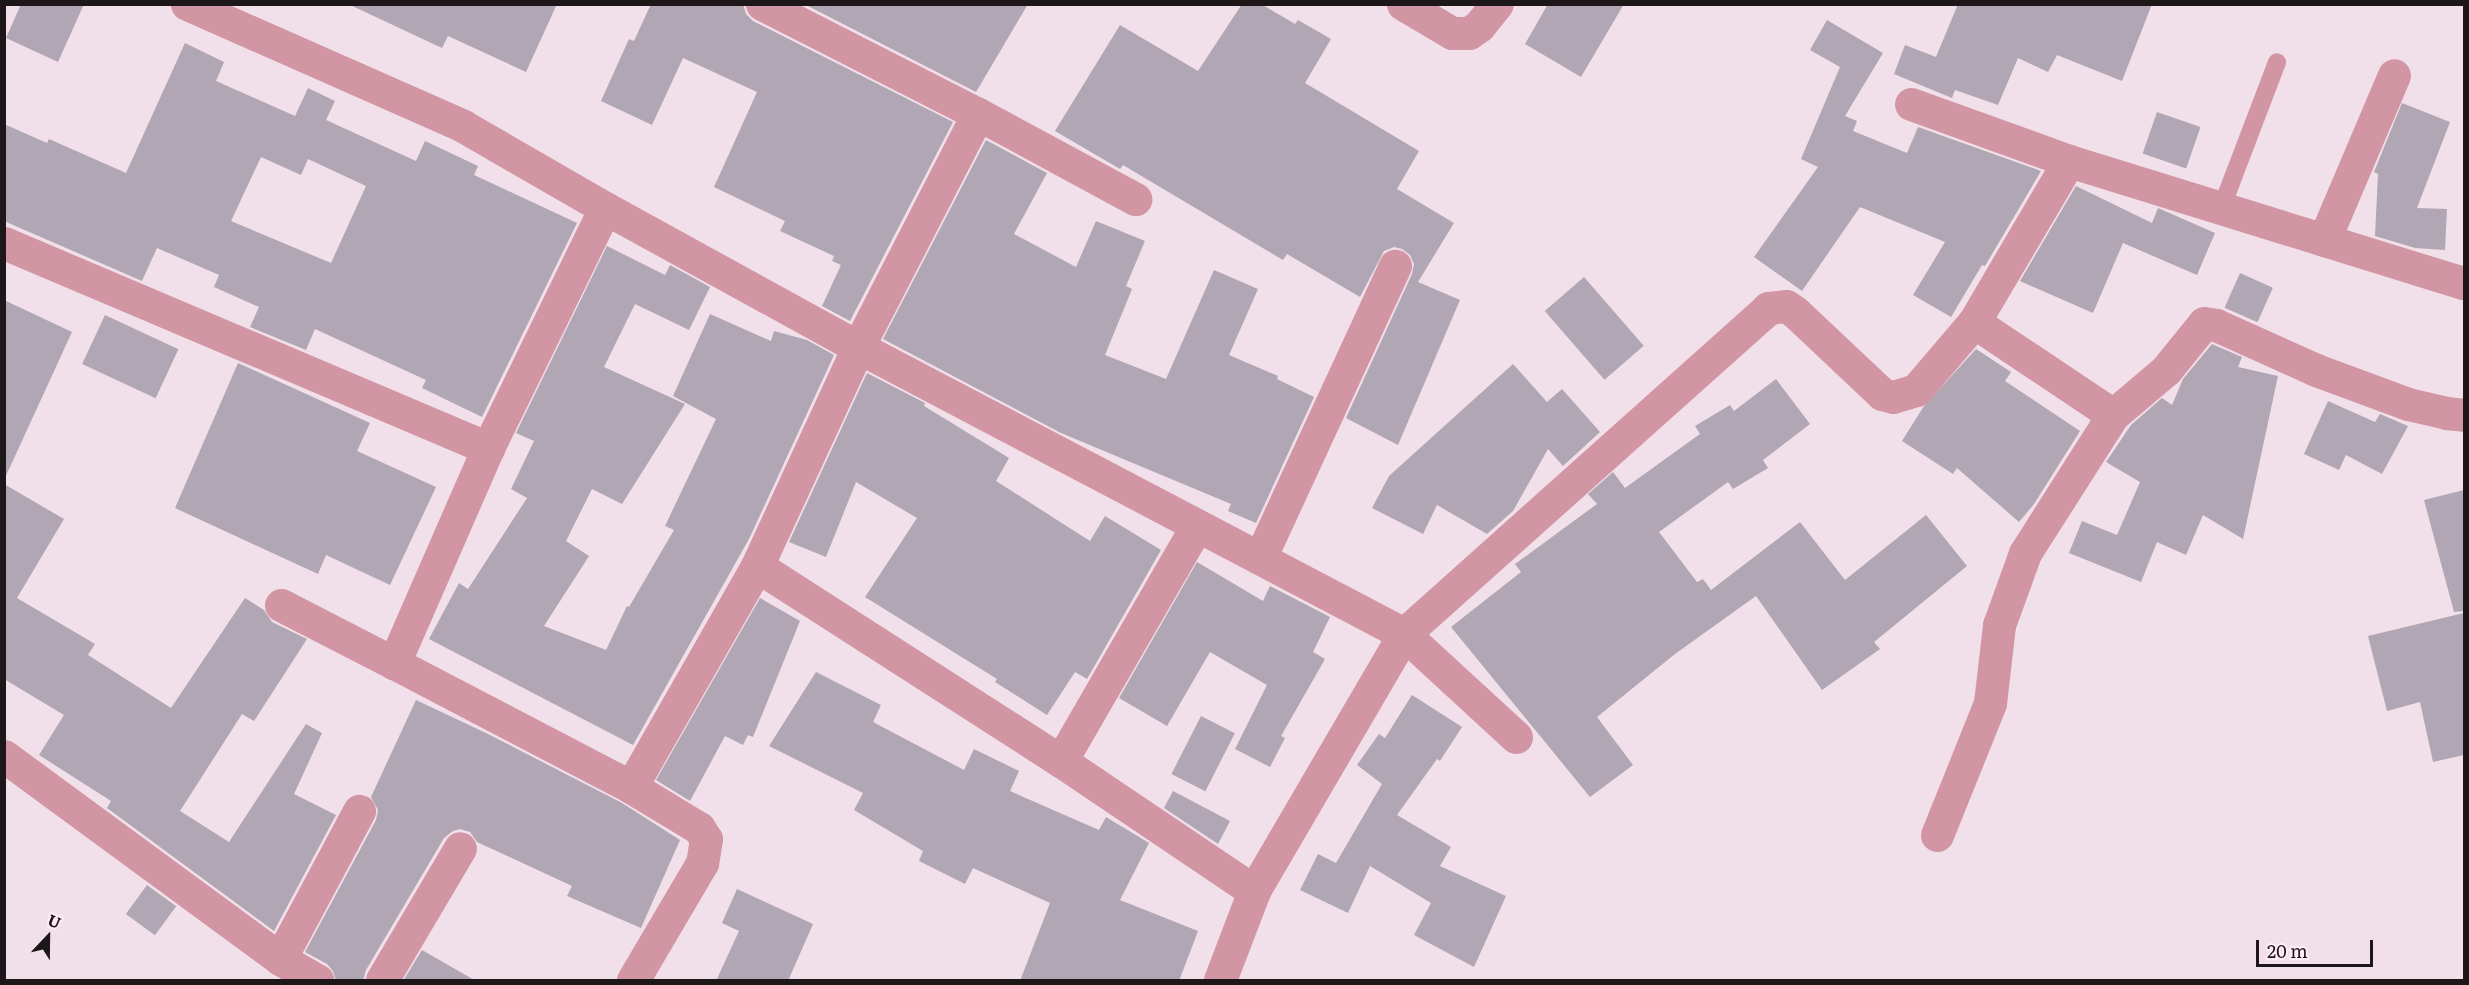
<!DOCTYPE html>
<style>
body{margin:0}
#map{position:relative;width:2469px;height:985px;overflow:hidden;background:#f1dfe9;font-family:Literata,serif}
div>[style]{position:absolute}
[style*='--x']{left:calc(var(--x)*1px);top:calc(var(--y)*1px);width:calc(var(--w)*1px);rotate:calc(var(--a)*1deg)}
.building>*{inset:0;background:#b1a6b3;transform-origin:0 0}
.lane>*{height:18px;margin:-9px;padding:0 9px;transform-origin:9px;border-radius:9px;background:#d195a3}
.street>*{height:33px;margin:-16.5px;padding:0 16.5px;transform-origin:16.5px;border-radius:16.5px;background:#d195a3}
span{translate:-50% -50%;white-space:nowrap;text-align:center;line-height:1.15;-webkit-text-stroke:5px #feecf6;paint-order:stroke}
.frame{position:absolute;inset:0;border:6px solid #1d171a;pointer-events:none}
.north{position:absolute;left:18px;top:907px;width:60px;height:60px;-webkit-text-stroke:4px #feecf6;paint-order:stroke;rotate:22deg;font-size:16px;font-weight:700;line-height:24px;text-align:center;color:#1d171a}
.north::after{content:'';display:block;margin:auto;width:21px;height:27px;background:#1d171a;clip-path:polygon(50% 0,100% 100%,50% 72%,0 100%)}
.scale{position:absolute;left:2256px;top:940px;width:117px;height:27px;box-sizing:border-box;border:3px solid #1d171a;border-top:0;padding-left:8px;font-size:18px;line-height:21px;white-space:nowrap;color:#1d171a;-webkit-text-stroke:4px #feecf6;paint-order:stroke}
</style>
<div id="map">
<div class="building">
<div style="clip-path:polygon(21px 4px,84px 4px,58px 62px,6px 38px)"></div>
<div style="clip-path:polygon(348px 4px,557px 4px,526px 72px,448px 36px,442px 48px)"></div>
<div style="clip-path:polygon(651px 4px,743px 4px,746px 14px,753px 21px,953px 122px,850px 321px,822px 306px,841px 265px,832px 261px,834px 256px,780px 231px,785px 221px,714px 187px,757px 92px,683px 58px,652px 125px,601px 101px,629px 39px,634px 41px)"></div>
<div style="clip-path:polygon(804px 4px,1028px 4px,976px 92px)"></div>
<div style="clip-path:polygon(1242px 4px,1261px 4px,1295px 24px,1298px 20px,1331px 39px,1305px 83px,1419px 151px,1397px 189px,1454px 223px,1418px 282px,1460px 300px,1398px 445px,1346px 418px,1412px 274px,1414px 264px,1410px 255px,1402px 249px,1394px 247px,1384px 251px,1360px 297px,1287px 254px,1283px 260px,1123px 165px,1120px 169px,1055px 131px,1120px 25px,1198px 71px)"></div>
<div style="clip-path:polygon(1548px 4px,1624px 4px,1581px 77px,1525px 44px)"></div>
<div style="clip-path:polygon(1958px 4px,2152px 4px,2122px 81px,2057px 55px,2048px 72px,2018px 58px,1998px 105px,1955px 90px,1952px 98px,1894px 74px,1905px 45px,1936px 57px)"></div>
<div style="clip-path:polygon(1827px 20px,1883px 53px,1845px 116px,1857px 121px,1853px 131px,1907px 153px,1918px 127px,2041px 171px,1985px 266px,1982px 265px,1951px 317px,1913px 295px,1945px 242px,1860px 207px,1802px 291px,1754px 257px,1818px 167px,1801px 159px,1840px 67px,1810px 50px)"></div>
<div style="clip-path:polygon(evenodd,185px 43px,224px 62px,216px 81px,295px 116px,308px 88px,335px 101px,326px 120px,416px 161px,425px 141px,478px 166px,474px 175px,577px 223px,482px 417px,422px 388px,426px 380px,315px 329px,306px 350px,250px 327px,259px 307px,214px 287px,219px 275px,157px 248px,142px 281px,4px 221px,4px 124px,47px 143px,49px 139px,126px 173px,185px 43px,261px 157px,301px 175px,308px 159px,366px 186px,331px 263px,231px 221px,261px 157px)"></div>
<div style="clip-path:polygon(2402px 103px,2450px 122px,2417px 208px,2447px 209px,2445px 250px,2415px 248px,2375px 236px,2378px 174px,2374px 172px)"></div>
<div style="left:2157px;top:112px;width:46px;height:44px;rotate:19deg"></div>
<div style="clip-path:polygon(986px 140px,1047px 173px,1014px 234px,1076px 267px,1096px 221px,1145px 241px,1126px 286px,1132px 289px,1105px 355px,1166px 379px,1214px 270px,1258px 289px,1229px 355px,1278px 376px,1277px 379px,1314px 397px,1256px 523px,1228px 511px,1231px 504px,1061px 433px,883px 339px)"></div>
<div style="clip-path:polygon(2076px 186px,2152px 223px,2158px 208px,2215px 233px,2197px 275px,2123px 243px,2093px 313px,2020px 281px)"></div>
<div style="clip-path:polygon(607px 246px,665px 275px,670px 265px,710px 287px,689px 330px,635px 304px,604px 367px,685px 404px,622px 504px,592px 489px,566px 541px,589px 556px,544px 626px,606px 650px,627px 606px,629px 607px,674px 530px,665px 526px,716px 419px,673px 396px,710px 314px,771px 341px,774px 331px,807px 340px,834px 355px,749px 539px,633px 745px,429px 639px,459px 583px,468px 589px,527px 498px,511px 489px,534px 441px,516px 433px)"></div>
<div style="left:2240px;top:273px;width:36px;height:38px;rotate:24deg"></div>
<div style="left:1584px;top:277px;width:91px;height:52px;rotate:49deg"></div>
<div style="clip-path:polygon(4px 300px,72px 332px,4px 480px)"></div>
<div style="left:105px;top:315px;width:81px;height:54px;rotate:25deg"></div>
<div style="clip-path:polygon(2212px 344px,2242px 357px,2238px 367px,2278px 376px,2243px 539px,2203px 515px,2186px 555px,2157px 542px,2141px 582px,2069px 553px,2082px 521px,2117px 535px,2140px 482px,2106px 462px,2131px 425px,2162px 398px,2172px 405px,2183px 379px)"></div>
<div style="clip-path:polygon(1976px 349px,2011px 372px,2005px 381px,2080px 431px,2034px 504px,2019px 522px,1957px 468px,1953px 474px,1902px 441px,1924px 406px)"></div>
<div style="clip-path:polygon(238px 363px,370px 423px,357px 451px,436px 487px,390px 585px,326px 555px,318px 574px,175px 508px)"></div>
<div style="clip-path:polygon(1513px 364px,1547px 402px,1562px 389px,1600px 432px,1563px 466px,1548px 449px,1513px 511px,1487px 534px,1437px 505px,1423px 534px,1372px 508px,1389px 476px)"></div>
<div style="clip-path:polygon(867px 373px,925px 403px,924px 406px,1009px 458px,996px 481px,1090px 541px,1105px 516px,1161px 550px,1087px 679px,1075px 672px,1047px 715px,995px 682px,997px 679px,865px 597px,917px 518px,856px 482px,826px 557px,789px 542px)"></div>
<div style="clip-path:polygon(1776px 379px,1810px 424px,1763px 460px,1768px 468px,1733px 489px,1728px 482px,1659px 532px,1697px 582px,1703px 579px,1711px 590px,1800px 522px,1845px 580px,1926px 515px,1967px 566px,1874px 642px,1880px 649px,1822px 690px,1756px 596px,1675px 654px,1597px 717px,1633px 765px,1590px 797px,1451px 627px,1521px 572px,1515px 564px,1597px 504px,1588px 494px,1613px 472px,1625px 488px,1700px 434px,1695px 426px,1730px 405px,1734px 411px)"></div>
<div style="clip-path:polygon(2328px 401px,2375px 422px,2380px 414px,2408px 426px,2382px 474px,2346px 455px,2339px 470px,2304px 454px)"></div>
<div style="clip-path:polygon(4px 484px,64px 519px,17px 598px,95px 644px,88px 655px,171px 708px,245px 598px,264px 610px,272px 622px,307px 639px,254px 721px,242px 714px,180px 811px,229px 842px,306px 724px,322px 733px,294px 794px,336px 815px,274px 931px,107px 808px,111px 801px,39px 755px,64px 715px,4px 679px)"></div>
<div style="clip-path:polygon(2464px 490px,2464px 611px,2454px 612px,2424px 500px)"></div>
<div style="clip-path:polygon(1197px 562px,1263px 601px,1270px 586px,1330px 617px,1313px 652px,1325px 659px,1281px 736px,1285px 738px,1270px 767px,1235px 749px,1267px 685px,1210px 652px,1167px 726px,1119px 698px)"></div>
<div style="clip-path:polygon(760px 598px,800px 621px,753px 737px,748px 735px,743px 745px,725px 736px,690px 801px,656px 780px)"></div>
<div style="clip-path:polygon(2464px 613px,2464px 755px,2433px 762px,2420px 702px,2387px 711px,2368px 636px)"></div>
<div style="clip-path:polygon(816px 672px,881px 705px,873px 722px,964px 770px,974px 749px,1019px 771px,1010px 791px,1099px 830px,1106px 817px,1149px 843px,1120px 900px,1198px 931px,1179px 981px,1020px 981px,1050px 903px,973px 868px,965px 884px,919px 861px,923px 851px,854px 810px,863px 793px,769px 746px)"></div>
<div style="clip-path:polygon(1412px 695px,1462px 727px,1440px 761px,1437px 759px,1397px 815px,1451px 847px,1440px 866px,1506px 896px,1474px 967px,1414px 935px,1431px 903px,1370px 866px,1348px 913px,1300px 890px,1318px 854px,1336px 863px,1382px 784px,1357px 765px,1379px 734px,1385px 738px)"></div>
<div style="clip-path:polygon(416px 700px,488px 734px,622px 803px,680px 840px,641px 928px,567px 896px,572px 886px,477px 842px,470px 832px,460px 829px,453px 831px,444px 838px,366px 970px,363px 981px,336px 981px,333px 971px,327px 964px,305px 952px,376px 820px,378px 810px,371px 797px)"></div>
<div style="left:1201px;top:716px;width:38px;height:65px;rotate:27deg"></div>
<div style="clip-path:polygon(1173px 791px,1230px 821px,1218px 844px,1164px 808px)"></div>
<div style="left:147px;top:885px;width:36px;height:36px;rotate:36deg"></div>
<div style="clip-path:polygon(737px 889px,813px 924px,788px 981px,716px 981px,739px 931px,722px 923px)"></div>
<div style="clip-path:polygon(422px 950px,476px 981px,403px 981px)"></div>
</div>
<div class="lane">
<div style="--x:2221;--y:209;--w:157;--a:-69.1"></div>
</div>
<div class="street">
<div style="--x:187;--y:4;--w:302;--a:23.8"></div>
<div style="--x:463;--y:126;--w:164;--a:30"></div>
<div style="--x:605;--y:208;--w:289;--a:28.8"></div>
<div style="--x:858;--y:347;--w:617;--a:27.73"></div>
<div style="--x:1404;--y:634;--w:298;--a:120.3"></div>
<div style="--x:1254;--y:891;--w:95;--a:110.9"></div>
<div style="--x:762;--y:4;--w:242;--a:27"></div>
<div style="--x:978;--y:114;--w:179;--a:28.4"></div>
<div style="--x:1403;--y:4;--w:57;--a:30.6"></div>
<div style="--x:1452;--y:33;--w:17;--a:0"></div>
<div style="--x:1469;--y:33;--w:12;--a:-35"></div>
<div style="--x:1479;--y:26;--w:28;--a:-51"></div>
<div style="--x:1911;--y:104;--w:168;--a:19.8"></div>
<div style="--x:2069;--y:161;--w:413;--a:17.2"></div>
<div style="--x:605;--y:208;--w:267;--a:116"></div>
<div style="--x:488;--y:448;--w:235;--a:113.6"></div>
<div style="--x:394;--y:663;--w:267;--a:27.6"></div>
<div style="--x:631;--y:787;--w:79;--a:31.1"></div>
<div style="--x:699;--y:828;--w:13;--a:58"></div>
<div style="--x:706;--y:839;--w:24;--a:99"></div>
<div style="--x:702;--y:863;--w:136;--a:120.5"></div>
<div style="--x:2324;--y:240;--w:179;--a:-67"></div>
<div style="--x:4;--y:243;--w:526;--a:22.96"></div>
<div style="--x:2113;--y:415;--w:70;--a:-40.3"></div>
<div style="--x:2166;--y:370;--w:60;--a:-51"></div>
<div style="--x:2204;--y:323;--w:12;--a:9"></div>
<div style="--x:2216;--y:325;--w:110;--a:24.2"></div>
<div style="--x:2316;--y:370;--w:98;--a:20.3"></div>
<div style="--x:2408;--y:404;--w:39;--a:13"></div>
<div style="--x:2446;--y:413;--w:18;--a:6"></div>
<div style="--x:1260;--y:558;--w:322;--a:-65.2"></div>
<div style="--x:757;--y:566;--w:361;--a:32.7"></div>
<div style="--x:1061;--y:761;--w:233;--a:34"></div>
<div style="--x:281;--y:605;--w:127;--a:27.2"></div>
<div style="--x:1516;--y:737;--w:152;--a:-137.4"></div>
<div style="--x:1404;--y:634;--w:489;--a:-41.8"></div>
<div style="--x:1768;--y:308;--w:18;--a:-6"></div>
<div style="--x:1786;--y:306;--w:11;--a:34"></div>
<div style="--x:1795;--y:312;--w:120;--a:43.3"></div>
<div style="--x:1882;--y:394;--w:11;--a:15"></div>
<div style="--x:1893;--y:397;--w:24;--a:-17"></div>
<div style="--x:1916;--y:390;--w:89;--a:-49.5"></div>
<div style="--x:1974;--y:322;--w:187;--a:-59.5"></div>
<div style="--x:4;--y:756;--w:343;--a:36.3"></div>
<div style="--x:280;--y:959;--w:43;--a:29.6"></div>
<div style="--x:1061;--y:761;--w:272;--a:-60"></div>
<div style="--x:631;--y:787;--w:254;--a:-60.3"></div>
<div style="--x:757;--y:566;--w:241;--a:-65.2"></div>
<div style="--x:858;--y:347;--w:262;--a:-62.8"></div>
<div style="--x:1937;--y:835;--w:142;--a:-68.1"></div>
<div style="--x:1990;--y:703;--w:79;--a:-83.4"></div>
<div style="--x:1999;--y:625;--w:77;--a:-70.1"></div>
<div style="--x:2025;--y:553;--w:164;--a:-57.5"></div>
<div style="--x:2113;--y:415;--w:167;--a:-146.2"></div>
<div style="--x:280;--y:959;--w:168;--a:-61.9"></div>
<div style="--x:382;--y:980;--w:153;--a:-59.4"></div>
</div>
<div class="frame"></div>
<div class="north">U</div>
<div class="scale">20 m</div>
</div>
